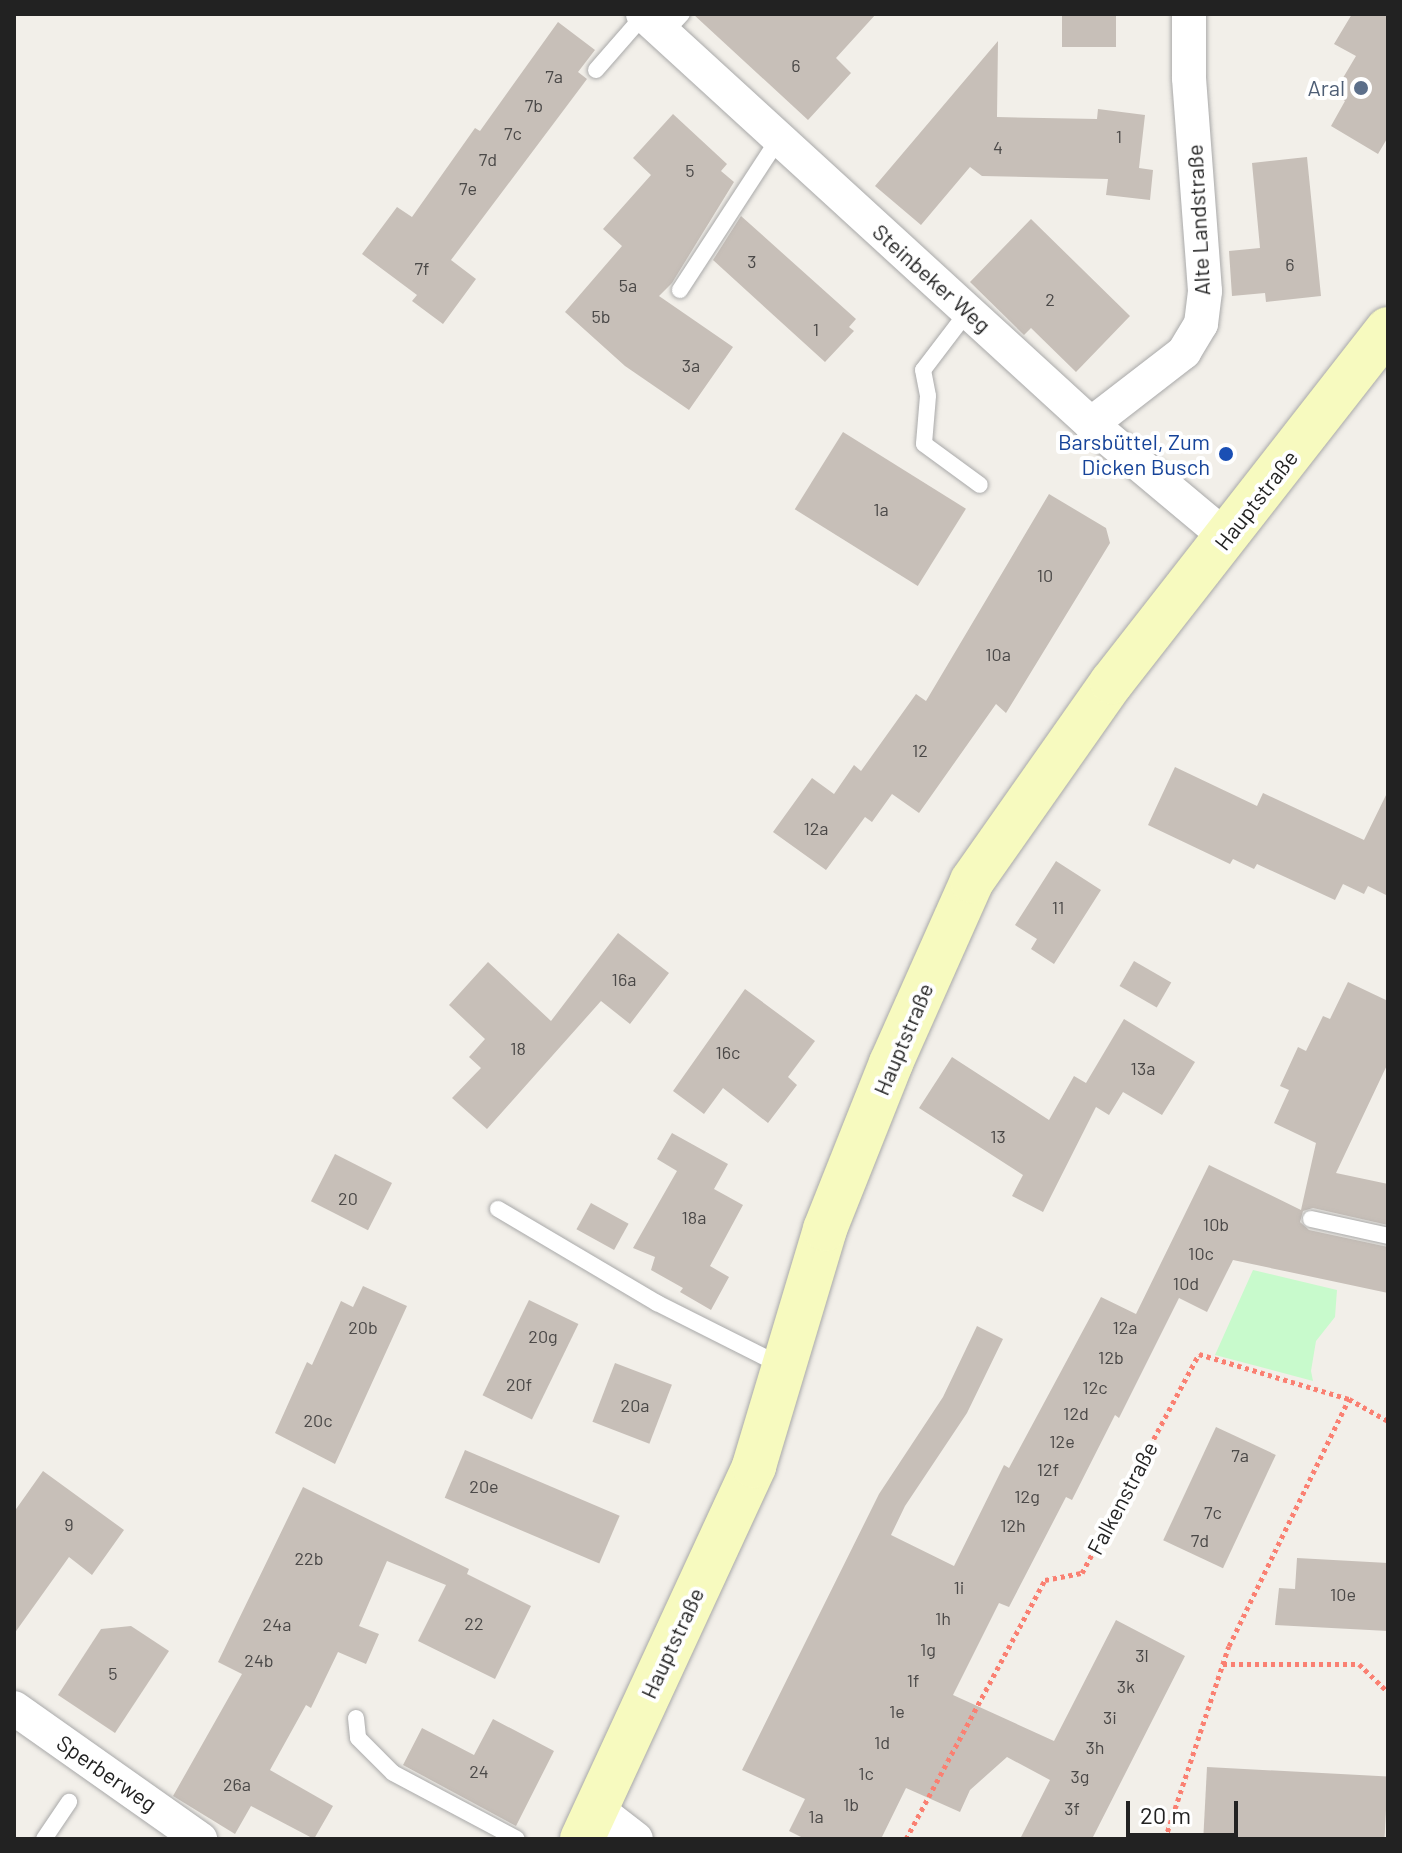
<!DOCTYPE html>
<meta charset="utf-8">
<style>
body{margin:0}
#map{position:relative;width:1402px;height:1853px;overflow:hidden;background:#f2efe9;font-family:Barlow,sans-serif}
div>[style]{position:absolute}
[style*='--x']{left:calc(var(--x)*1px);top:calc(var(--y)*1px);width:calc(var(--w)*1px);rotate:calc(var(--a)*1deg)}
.park>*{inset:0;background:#c8facc}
.building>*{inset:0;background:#c7bfb8;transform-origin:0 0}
.path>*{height:5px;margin-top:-2.5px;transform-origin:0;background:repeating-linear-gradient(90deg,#fa8072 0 4px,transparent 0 8px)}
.roads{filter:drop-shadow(0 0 2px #a9a9a9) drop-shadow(0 0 2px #a9a9a9)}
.lane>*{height:16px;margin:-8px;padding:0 8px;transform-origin:8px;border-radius:8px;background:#fff}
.street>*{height:34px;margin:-17px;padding:0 17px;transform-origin:17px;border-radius:17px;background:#fff}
.secondary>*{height:44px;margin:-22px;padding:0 22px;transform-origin:22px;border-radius:22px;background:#f7fabf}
.dots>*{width:22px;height:22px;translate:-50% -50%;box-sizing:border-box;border:4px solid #fff;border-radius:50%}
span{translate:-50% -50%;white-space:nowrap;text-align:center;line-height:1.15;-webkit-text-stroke:8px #fff;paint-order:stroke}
.number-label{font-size:18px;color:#4b4948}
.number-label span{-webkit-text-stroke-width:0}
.service-label{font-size:22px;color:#4e5e75}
.right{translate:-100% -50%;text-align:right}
.street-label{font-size:22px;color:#222}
.transit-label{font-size:22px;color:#164399}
.frame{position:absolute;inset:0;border:16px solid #222;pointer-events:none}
.scale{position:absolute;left:1126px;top:1801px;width:112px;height:36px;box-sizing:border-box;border:4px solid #222;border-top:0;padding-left:10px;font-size:24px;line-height:28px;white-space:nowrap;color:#222;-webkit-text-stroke:6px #fff;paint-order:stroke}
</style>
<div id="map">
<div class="park">
<div style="clip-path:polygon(1253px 1270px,1337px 1290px,1335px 1317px,1316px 1341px,1311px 1371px,1313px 1381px,1215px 1355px)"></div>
</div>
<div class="building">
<div style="clip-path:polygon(693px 14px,876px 14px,836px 58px,851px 73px,808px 120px)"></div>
<div style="left:1062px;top:14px;width:54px;height:33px"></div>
<div style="clip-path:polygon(1352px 14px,1388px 14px,1388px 137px,1378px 154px,1331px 126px,1345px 101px,1334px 93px,1356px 56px,1334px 44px)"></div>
<div style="clip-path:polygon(558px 22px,595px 50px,578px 72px,587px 79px,451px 260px,476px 279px,443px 324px,412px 301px,417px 295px,362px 254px,397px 207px,412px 217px,475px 128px,480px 131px)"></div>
<div style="clip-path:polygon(998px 41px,997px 117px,1097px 119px,1098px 109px,1145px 115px,1139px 168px,1153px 170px,1150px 200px,1106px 195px,1108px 179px,982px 176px,970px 167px,921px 225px,875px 186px)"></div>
<div style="clip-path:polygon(673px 114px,727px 164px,721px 171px,734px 182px,672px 283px,659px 296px,733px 347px,689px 410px,625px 366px,565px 312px,622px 246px,603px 229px,651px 175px,633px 158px)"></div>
<div style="clip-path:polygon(1307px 157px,1321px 296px,1266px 302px,1265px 293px,1232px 296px,1229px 251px,1260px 248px,1252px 163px)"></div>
<div style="clip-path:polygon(741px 216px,856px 319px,849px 327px,854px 331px,825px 362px,713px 260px)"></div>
<div style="clip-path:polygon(1031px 219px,1130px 316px,1076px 372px,1031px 328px,1024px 335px,970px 282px)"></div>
<div style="left:843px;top:432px;width:145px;height:91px;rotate:32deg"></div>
<div style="clip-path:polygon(1049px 494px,1106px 528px,1110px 543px,1006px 713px,996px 704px,919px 813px,892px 794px,872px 822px,865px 817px,826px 870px,773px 832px,812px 778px,834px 794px,854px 765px,861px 771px,916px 694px,926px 701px)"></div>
<div style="clip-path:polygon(1175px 767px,1257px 806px,1263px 793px,1364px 840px,1388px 791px,1388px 896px,1368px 886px,1364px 894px,1343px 884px,1335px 900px,1257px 864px,1254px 869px,1233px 859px,1230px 864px,1148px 825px)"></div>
<div style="clip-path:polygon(1056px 861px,1101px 890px,1054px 964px,1031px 949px,1037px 939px,1015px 925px)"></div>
<div style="clip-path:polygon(618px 933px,669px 973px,630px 1024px,601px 1001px,487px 1129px,452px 1098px,481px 1068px,469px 1057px,485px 1039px,449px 1005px,488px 962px,551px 1021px)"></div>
<div style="left:1134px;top:961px;width:43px;height:29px;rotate:30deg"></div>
<div style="clip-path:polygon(1348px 982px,1388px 1001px,1388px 1063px,1336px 1173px,1388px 1184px,1388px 1225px,1313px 1208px,1303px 1211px,1300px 1222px,1309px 1230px,1388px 1247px,1388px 1293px,1233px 1260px,1207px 1312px,1179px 1298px,1119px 1418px,1115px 1415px,1072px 1500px,1066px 1497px,1009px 1607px,999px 1603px,953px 1695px,1054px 1741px,1116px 1620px,1185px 1656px,1092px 1839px,1020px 1839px,1050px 1780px,1007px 1757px,970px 1790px,960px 1812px,906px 1788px,881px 1839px,805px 1839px,789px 1831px,805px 1799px,742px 1770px,879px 1494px,943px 1397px,977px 1326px,1003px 1339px,967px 1413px,905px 1506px,891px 1535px,954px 1566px,1004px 1465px,1009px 1468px,1101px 1297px,1136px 1314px,1209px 1165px,1301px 1210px,1316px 1143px,1274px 1123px,1289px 1090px,1280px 1086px,1298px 1047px,1306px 1051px,1323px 1016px,1330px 1019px)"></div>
<div style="clip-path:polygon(745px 989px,815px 1041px,788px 1077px,797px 1085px,768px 1123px,723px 1088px,704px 1114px,673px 1091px)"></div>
<div style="clip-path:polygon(1124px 1019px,1195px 1062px,1162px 1115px,1123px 1092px,1109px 1115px,1096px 1107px,1043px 1212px,1012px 1196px,1023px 1175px,919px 1108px,952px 1057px,1049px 1120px,1074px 1076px,1086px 1083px)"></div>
<div style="clip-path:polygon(672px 1133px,728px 1164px,714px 1189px,743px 1205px,710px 1266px,729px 1277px,711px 1310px,680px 1292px,683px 1288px,651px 1270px,655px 1257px,633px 1248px,677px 1171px,657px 1159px)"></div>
<div style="left:335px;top:1154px;width:64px;height:53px;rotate:27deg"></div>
<div style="left:591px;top:1203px;width:43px;height:30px;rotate:29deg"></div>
<div style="clip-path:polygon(363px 1286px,407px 1306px,335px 1464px,275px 1433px,307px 1362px,312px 1365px,341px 1301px,353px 1307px)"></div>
<div style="left:529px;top:1300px;width:55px;height:106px;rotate:26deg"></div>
<div style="left:615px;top:1363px;width:61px;height:63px;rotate:21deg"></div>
<div style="left:1216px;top:1427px;width:66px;height:125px;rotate:25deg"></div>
<div style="left:465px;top:1450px;width:168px;height:52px;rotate:23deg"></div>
<div style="clip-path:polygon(43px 1471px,124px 1530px,92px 1575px,69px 1557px,14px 1634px,14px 1512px)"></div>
<div style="clip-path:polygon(303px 1487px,469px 1569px,467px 1574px,531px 1606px,495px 1679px,418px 1641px,446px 1585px,387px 1561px,359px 1626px,379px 1634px,366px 1664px,338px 1652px,311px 1708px,306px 1705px,270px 1770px,333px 1806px,314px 1839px,251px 1806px,235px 1834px,173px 1796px,242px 1674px,218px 1662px)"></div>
<div style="clip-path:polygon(1297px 1558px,1388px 1563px,1388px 1631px,1275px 1625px,1279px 1588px,1295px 1589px)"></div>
<div style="clip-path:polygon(131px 1626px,169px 1651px,115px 1733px,58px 1695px,101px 1629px)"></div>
<div style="clip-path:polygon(493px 1719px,554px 1751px,516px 1826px,403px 1765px,422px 1728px,474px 1755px)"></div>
<div style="left:1207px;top:1767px;width:181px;height:69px;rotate:3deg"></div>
</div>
<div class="path">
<div style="--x:1223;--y:1664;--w:136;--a:0"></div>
<div style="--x:1359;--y:1664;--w:40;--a:44"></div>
<div style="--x:906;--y:1839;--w:294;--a:-61.8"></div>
<div style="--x:1045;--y:1580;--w:38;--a:-11"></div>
<div style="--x:1082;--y:1573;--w:248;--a:-61.9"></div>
<div style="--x:1199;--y:1354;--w:157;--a:16.7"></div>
<div style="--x:1165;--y:1839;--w:203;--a:-71.7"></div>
<div style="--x:1229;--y:1646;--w:275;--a:-64.1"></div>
<div style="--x:1349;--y:1399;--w:45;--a:29.4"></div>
</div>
<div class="roads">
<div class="lane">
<div style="--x:664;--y:33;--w:26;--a:-47"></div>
<div style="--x:596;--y:70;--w:73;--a:-48.9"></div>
<div style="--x:680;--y:290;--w:181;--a:-56.9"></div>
<div style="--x:968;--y:311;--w:74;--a:127.3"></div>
<div style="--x:923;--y:370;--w:26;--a:79"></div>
<div style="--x:928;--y:396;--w:48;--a:94.8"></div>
<div style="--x:924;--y:444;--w:69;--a:36.2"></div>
<div style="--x:498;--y:1209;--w:185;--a:30.6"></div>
<div style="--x:657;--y:1303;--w:140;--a:26.7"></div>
<div style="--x:1311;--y:1219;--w:79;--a:12.4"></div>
<div style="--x:356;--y:1718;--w:20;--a:84"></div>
<div style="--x:358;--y:1738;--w:49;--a:45"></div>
<div style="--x:393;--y:1773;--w:140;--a:28"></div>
<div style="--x:44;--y:1839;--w:45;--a:-56"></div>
</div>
<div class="street">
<div style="--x:643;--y:14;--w:607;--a:42.46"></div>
<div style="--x:1091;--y:424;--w:176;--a:39.9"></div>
<div style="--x:1091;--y:424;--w:118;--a:-37.7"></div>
<div style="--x:1184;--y:352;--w:33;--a:-59"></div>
<div style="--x:1201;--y:324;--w:33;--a:-83"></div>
<div style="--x:1205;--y:291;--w:214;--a:-94.3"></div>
<div style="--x:1189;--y:78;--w:64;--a:-90"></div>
<div style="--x:14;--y:1708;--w:228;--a:35.2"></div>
<div style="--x:597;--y:1809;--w:49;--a:37.6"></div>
</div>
<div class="secondary">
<div style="--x:582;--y:1839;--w:411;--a:-65.2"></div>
<div style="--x:754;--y:1466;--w:247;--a:-73.3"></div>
<div style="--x:825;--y:1229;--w:179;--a:-68.3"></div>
<div style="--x:891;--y:1063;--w:199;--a:-66"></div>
<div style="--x:972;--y:881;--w:243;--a:-54.9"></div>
<div style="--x:1112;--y:682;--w:448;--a:-52"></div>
</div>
</div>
<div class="dots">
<div style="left:1361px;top:88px;background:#5c6f8a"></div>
<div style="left:1226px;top:454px;background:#1a4fb4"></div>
</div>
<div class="number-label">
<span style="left:796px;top:65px">6</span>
<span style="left:554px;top:76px">7a</span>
<span style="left:534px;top:105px">7b</span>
<span style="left:513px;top:133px">7c</span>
<span style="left:1119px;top:136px">1</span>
<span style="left:998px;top:147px">4</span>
<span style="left:488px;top:159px">7d</span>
<span style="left:690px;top:170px">5</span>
<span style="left:468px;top:188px">7e</span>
<span style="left:752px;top:261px">3</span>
<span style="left:1290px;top:264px">6</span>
<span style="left:422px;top:268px">7f</span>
<span style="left:628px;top:285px">5a</span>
<span style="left:1050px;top:299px">2</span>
<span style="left:601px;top:316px">5b</span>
<span style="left:816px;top:329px">1</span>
<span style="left:691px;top:365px">3a</span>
<span style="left:881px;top:509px">1a</span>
<span style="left:1045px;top:575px">10</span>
<span style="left:998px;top:654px">10a</span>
<span style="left:920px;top:750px">12</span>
<span style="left:816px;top:828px">12a</span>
<span style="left:1058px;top:907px">11</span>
<span style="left:624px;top:979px">16a</span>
<span style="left:518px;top:1048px">18</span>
<span style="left:728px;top:1052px">16c</span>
<span style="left:1143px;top:1068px">13a</span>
<span style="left:998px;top:1136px">13</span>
<span style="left:348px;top:1198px">20</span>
<span style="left:694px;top:1217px">18a</span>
<span style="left:1216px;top:1224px">10b</span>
<span style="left:1201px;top:1253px">10c</span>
<span style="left:1186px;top:1283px">10d</span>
<span style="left:363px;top:1327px">20b</span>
<span style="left:1125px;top:1327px">12a</span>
<span style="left:543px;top:1336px">20g</span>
<span style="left:1111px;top:1357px">12b</span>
<span style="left:519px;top:1384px">20f</span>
<span style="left:1095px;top:1387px">12c</span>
<span style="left:635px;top:1405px">20a</span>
<span style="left:1076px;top:1413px">12d</span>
<span style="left:318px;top:1420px">20c</span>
<span style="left:1062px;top:1441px">12e</span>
<span style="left:1240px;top:1455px">7a</span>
<span style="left:1048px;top:1469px">12f</span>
<span style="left:484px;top:1486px">20e</span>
<span style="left:1027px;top:1496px">12g</span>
<span style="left:1213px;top:1512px">7c</span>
<span style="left:69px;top:1524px">9</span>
<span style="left:1013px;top:1525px">12h</span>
<span style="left:1200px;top:1540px">7d</span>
<span style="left:309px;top:1558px">22b</span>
<span style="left:959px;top:1587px">1i</span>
<span style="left:1343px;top:1594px">10e</span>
<span style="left:943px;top:1618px">1h</span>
<span style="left:474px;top:1623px">22</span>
<span style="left:277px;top:1624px">24a</span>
<span style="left:928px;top:1649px">1g</span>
<span style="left:1142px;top:1655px">3l</span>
<span style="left:259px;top:1660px">24b</span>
<span style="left:113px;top:1673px">5</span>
<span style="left:913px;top:1680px">1f</span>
<span style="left:1126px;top:1686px">3k</span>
<span style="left:897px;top:1711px">1e</span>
<span style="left:1110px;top:1717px">3i</span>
<span style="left:882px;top:1742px">1d</span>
<span style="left:1095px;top:1747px">3h</span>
<span style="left:479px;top:1771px">24</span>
<span style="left:866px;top:1773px">1c</span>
<span style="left:1080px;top:1776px">3g</span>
<span style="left:237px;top:1784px">26a</span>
<span style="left:851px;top:1804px">1b</span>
<span style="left:1072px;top:1808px">3f</span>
<span style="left:816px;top:1816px">1a</span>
</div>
<div class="service-label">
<span class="right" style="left:1345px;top:88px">Aral</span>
</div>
<div class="street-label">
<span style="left:1198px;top:220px;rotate:-93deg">Alte Landstraße</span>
<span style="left:932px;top:278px;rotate:42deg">Steinbeker Weg</span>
<span style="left:1256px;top:500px;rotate:-52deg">Hauptstraße</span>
<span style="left:903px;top:1039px;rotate:-67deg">Hauptstraße</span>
<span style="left:1122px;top:1498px;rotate:-62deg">Falkenstraße</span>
<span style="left:672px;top:1643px;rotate:-65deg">Hauptstraße</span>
<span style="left:107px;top:1773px;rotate:35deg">Sperberweg</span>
</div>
<div class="transit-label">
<span class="right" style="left:1210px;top:454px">Barsbüttel, Zum<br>Dicken Busch</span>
</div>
<div class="frame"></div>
<div class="scale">20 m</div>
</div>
